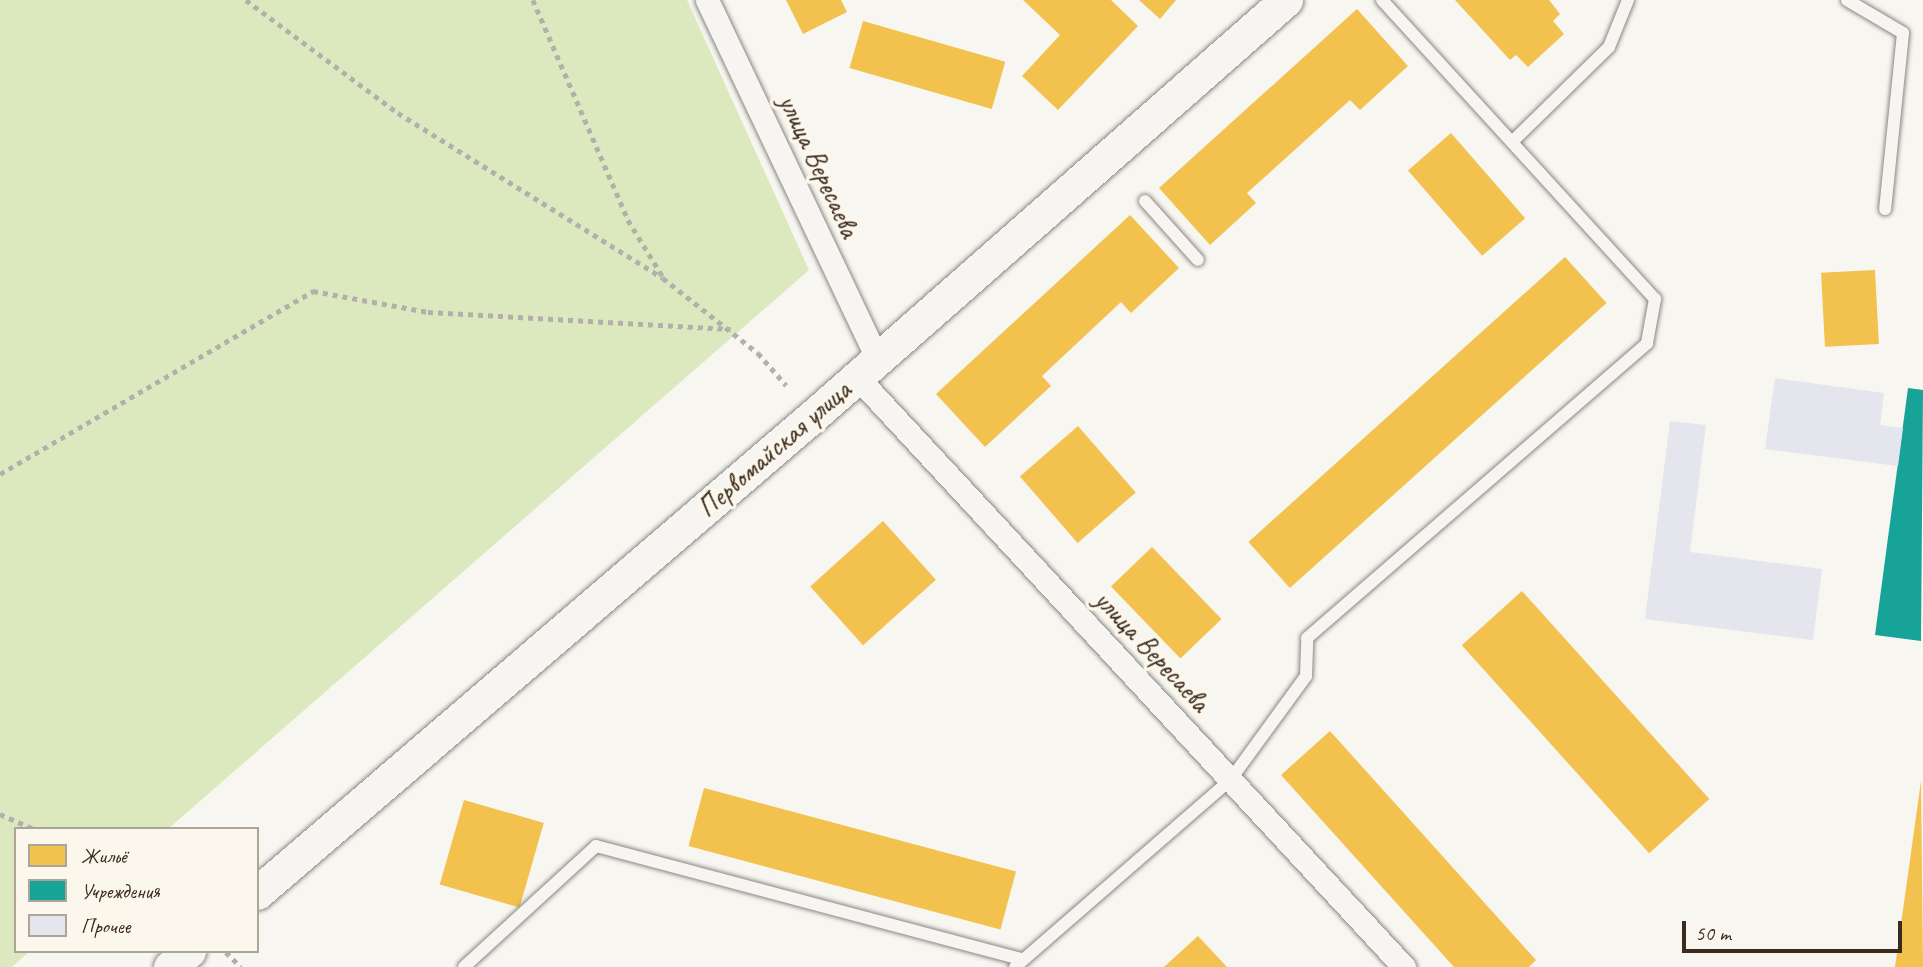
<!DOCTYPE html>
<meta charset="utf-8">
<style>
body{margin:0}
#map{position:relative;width:1923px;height:967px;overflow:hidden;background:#f8f6f0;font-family:Caveat,sans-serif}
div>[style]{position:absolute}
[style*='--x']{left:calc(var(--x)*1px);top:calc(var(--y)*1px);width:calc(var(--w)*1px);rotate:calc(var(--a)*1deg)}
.green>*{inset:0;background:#dce9be}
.homes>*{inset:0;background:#f2c14e;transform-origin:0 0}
.public>*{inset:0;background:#17a398}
.building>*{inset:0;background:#e5e6ed}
.path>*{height:4.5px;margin-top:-2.25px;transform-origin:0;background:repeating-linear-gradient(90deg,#b3b0ac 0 5px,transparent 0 10px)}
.roads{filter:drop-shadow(0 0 2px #8b8781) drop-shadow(0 0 2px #8b8781)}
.lane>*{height:12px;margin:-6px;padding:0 6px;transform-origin:6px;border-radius:6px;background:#f6f5f1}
.street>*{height:23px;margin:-11.5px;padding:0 11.5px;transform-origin:11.5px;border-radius:11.5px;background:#f6f5f1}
.secondary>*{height:33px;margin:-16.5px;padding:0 16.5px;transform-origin:16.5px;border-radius:16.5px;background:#f6f5f1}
span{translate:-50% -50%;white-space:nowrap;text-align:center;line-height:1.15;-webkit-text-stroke:7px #fbf7ec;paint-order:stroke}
.street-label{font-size:28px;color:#3b2a1e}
.legend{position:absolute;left:14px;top:827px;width:245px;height:126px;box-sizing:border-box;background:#fbf7ec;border:2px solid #aea59a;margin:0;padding:9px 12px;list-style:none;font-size:21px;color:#3b2a1e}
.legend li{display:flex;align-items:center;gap:14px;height:35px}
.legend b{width:35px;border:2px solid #aea59a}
.scale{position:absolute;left:1682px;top:921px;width:220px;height:32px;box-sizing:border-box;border:4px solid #3b2a1e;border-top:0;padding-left:9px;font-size:21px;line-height:24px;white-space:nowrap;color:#3b2a1e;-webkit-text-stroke:5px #fbf7ec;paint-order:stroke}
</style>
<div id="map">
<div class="green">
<div style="clip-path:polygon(0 0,687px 0,809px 270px,168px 829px,16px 829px,16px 951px,30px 951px,12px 967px,0 967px)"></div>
</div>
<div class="homes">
<div style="clip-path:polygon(786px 0,841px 0,847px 12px,803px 34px)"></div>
<div style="clip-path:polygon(1023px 0,1111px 0,1138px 26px,1058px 110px,1022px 76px,1060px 35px)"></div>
<div style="clip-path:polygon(1139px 0,1176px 0,1160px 19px)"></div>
<div style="clip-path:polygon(1455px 0,1549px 0,1560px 14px,1553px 21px,1564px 34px,1528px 67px,1516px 55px,1510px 60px)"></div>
<div style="clip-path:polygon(1357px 9px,1408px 66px,1360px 110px,1350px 100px,1247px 193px,1256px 203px,1210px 245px,1159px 188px)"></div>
<div style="left:863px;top:21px;width:148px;height:49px;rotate:16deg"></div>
<div style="left:1451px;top:133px;width:113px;height:57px;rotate:49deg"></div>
<div style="clip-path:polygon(1130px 215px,1179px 268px,1131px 313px,1121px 302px,1042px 376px,1051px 386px,985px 447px,936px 394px)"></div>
<div style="left:1565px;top:257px;width:62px;height:426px;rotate:48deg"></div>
<div style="left:1875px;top:270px;width:74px;height:54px;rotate:87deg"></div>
<div style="left:1078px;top:426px;width:88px;height:77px;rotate:49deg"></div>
<div style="left:883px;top:521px;width:79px;height:98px;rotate:48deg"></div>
<div style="left:1152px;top:547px;width:100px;height:57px;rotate:46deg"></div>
<div style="left:1522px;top:591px;width:280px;height:81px;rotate:48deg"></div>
<div style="clip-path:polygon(1330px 731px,1536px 960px,1529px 967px,1454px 967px,1281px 775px)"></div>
<div style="clip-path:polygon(1921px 781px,1923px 967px,1895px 967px)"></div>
<div style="left:704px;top:788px;width:323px;height:60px;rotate:15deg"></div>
<div style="left:464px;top:800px;width:83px;height:88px;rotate:16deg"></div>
<div style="clip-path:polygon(1198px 936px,1227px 967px,1164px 967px)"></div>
</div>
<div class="public">
<div style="clip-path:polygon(1908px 388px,1923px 390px,1921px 641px,1875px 635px)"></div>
</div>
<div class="building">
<div style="clip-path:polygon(1775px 378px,1884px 393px,1880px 425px,1903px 428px,1898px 466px,1765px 449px)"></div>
<div style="clip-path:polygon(1670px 421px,1706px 425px,1690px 552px,1822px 569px,1813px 640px,1645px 619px)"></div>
</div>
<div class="path">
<div style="--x:246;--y:0;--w:189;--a:36.6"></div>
<div style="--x:398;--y:113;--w:312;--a:31.9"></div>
<div style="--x:663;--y:278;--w:121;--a:38.3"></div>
<div style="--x:758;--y:353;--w:43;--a:48.8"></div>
<div style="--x:533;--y:0;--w:240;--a:66.6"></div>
<div style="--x:628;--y:220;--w:67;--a:58.4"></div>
<div style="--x:0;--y:474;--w:363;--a:-30.3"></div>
<div style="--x:313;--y:291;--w:117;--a:10.3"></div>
<div style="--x:428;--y:312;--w:303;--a:3.2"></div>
<div style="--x:0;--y:814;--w:36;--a:24"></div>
<div style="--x:226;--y:952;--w:21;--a:45"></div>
</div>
<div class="roads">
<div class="lane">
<div style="--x:1847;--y:0;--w:65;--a:30.5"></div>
<div style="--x:1903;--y:33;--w:177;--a:95.8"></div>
<div style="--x:1512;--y:142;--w:136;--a:-44.4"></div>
<div style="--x:1609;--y:47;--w:51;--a:-68"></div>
<div style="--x:1145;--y:201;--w:79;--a:48.1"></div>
<div style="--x:464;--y:967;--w:179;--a:-42.5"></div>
<div style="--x:596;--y:846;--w:442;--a:14.9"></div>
<div style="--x:1015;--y:967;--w:286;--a:-41"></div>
<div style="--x:1231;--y:779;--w:127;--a:-53.9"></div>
<div style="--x:1306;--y:676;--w:38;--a:-88"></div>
<div style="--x:1307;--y:638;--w:450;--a:-40.9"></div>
<div style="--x:1647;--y:343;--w:45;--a:-79.7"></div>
<div style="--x:1655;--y:299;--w:405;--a:-132.4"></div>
</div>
<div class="street">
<div style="--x:707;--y:0;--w:396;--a:64.6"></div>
<div style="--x:857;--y:377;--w:805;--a:47.17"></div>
</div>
<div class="secondary">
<div style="--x:257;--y:893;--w:733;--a:-40.63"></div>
<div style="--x:813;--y:416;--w:630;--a:-41.33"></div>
<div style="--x:170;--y:967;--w:25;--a:-40"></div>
</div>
</div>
<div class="street-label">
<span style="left:819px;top:166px;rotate:65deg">улица Вересаева</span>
<span style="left:774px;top:449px;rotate:-41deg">Первомайская улица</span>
<span style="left:1152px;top:651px;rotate:47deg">улица Вересаева</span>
</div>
<ul class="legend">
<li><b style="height:19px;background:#f2c14e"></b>Жильё</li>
<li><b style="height:19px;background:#17a398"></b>Учреждения</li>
<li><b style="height:19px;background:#e5e6ed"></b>Прочее</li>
</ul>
<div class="scale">50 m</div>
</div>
